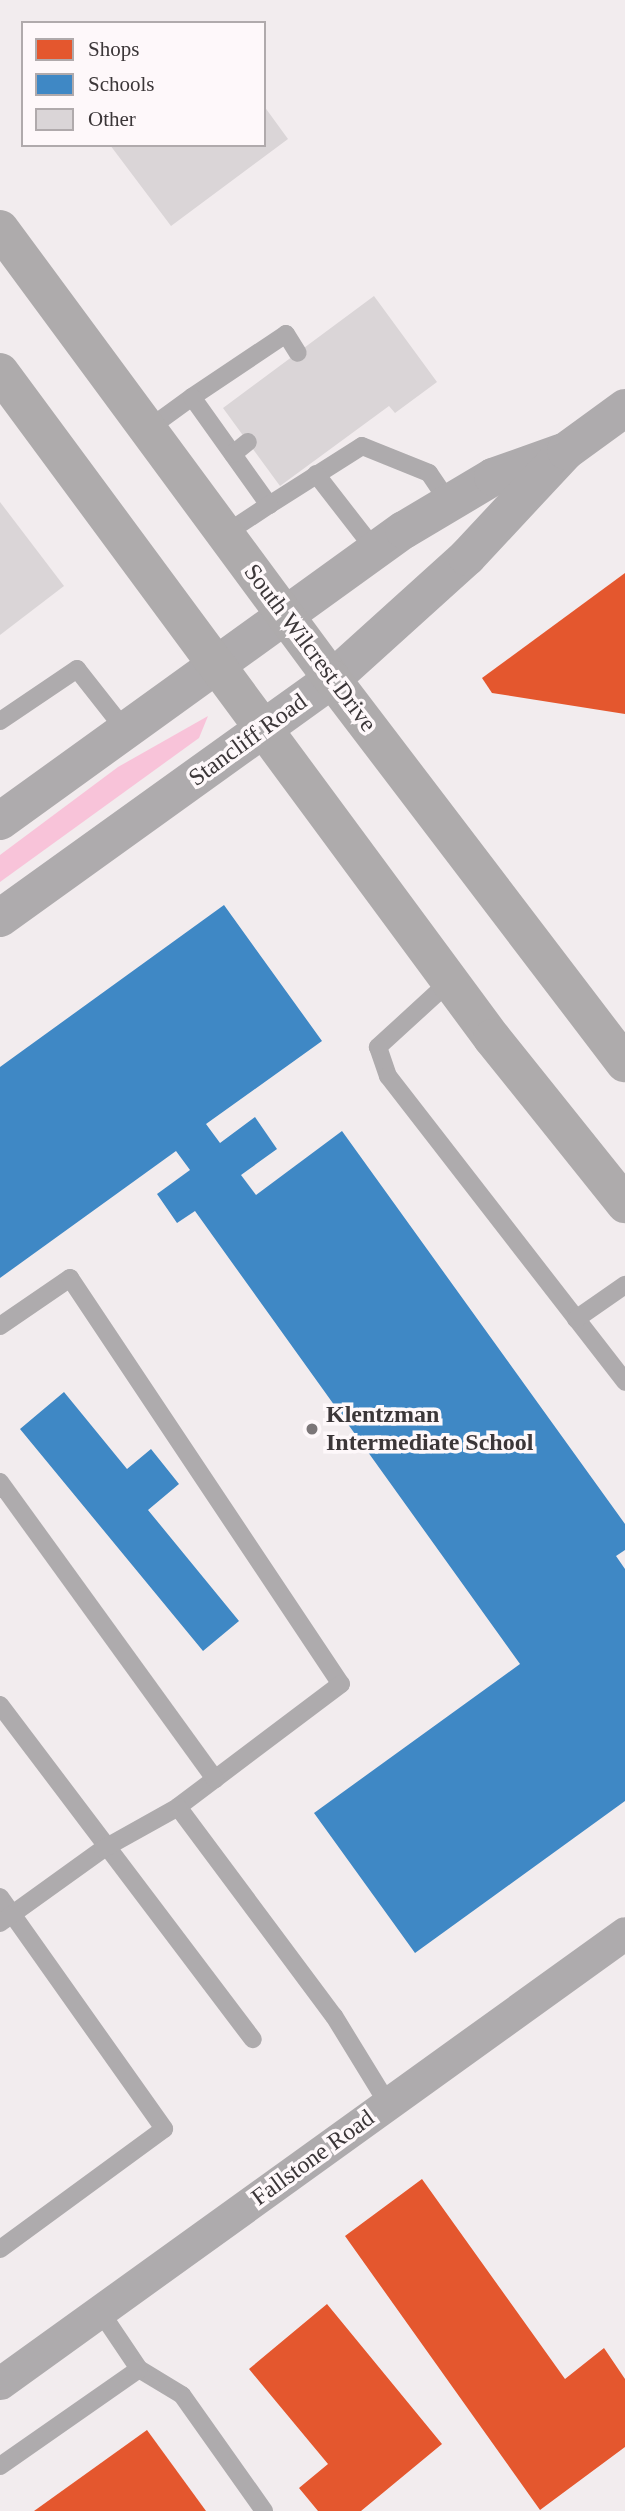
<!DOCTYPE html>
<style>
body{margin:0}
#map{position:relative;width:625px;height:2511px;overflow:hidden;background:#f2ecee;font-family:Georgia,serif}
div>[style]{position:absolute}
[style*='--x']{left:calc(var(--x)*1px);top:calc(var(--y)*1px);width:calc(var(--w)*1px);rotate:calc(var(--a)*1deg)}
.green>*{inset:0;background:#f8c3d9}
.shops>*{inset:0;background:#e4572e}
.schools>*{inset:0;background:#3f88c5}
.building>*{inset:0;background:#dad5d7}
.service>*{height:18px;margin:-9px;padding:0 9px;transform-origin:9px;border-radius:9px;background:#aeabad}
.minor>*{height:33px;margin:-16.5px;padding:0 16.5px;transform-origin:16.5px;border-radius:16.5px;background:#aeabad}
.tertiary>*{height:38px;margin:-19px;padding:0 19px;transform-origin:19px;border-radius:19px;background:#aeabad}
.secondary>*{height:38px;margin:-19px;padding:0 19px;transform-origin:19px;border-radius:19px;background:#aeabac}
.dots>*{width:19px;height:19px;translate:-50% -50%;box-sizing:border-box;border:4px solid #fef8fa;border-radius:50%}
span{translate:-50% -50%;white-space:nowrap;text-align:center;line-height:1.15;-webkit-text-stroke:7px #fef8fa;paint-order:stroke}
.street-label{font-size:24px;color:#3b3638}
.poi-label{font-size:24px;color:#3b3638;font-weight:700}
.left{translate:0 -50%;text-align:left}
.legend{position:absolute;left:21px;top:21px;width:245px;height:126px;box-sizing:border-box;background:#fef8fa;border:2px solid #b0aaac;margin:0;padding:9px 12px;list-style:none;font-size:21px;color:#3b3638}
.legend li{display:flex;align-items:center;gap:14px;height:35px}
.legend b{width:35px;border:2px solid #b0aaac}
</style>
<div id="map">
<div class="green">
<div style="clip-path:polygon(208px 716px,199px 738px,0 882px,0 855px,118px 767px)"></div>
</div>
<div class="shops">
<div style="clip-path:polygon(625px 573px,625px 714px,492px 693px,482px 678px)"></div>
<div style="clip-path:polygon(422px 2179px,565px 2379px,604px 2348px,625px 2379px,625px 2447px,540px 2510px,345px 2236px)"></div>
<div style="clip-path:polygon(327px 2304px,442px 2444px,361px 2511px,318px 2511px,299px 2488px,328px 2464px,249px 2369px)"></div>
<div style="clip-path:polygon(147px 2430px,206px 2511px,34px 2511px)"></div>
</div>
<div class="schools">
<div style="clip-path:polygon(224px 905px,322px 1041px,206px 1124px,220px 1143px,255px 1117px,277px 1149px,241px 1175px,256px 1195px,342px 1131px,625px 1524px,625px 1550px,616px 1556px,625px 1569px,625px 1801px,415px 1953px,314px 1813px,520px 1664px,195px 1211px,177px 1223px,157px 1194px,190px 1170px,176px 1151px,0 1278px,0 1067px)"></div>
<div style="clip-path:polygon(64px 1392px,127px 1469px,151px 1449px,179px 1484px,148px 1510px,239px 1621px,203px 1651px,20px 1429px)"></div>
</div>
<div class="building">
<div style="clip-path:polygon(264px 106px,288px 139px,171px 226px,110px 145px,264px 145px)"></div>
<div style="clip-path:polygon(374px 296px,437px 382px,395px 413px,389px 406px,280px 486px,223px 408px)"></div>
<div style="clip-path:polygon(0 502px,64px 586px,0 635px)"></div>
</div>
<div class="service">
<div style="--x:192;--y:397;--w:113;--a:-33.8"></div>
<div style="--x:286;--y:334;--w:22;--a:58"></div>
<div style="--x:148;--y:429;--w:54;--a:-36"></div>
<div style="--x:192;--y:397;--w:133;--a:54.5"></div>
<div style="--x:269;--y:505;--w:110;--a:-32.4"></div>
<div style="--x:362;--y:446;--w:72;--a:21.9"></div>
<div style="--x:429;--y:473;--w:36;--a:56"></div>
<div style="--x:233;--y:454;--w:19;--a:-39"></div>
<div style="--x:316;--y:474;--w:96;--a:52.2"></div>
<div style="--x:225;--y:534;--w:53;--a:-33.4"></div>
<div style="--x:0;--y:721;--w:93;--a:-34"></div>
<div style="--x:77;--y:669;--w:78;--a:51.8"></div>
<div style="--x:450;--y:981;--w:98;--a:137.5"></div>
<div style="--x:378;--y:1047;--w:31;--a:71"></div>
<div style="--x:388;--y:1076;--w:387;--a:52.2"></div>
<div style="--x:576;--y:1319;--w:60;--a:-34.8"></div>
<div style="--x:0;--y:1326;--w:85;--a:-34.4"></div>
<div style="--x:70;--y:1278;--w:488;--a:56.3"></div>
<div style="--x:341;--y:1684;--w:204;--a:143"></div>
<div style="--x:178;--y:1807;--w:261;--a:53.3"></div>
<div style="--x:334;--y:2016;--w:103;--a:58.5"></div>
<div style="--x:0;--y:1482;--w:367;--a:54.1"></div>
<div style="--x:0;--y:1705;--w:419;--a:52.9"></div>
<div style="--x:0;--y:1897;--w:284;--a:54.7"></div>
<div style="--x:164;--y:2129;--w:203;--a:143.8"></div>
<div style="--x:0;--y:1923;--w:127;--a:-35.7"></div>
<div style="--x:103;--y:1849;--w:86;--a:-29.2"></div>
<div style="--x:100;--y:2311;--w:70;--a:56.1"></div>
<div style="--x:139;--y:2369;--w:50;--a:31.2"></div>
<div style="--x:182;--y:2395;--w:142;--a:54.7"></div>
<div style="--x:0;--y:2466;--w:169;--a:-34.9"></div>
</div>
<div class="minor">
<div style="--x:0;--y:2383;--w:770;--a:-35.75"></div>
</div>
<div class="tertiary">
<div style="--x:0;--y:821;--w:498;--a:-35.8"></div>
<div style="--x:404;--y:530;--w:104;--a:-30.8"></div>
<div style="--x:493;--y:477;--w:71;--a:-19.7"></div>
<div style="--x:0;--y:918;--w:409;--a:-35.7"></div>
<div style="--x:332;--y:679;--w:182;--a:-42.1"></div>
<div style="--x:467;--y:557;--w:145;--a:-47"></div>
<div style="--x:566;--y:451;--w:73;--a:-36.1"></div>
</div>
<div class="secondary">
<div style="--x:0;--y:229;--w:559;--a:53.58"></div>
<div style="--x:332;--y:679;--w:483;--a:52.7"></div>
<div style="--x:0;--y:372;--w:828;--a:53.55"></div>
<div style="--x:492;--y:1038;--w:213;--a:51.3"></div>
</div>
<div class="dots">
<div style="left:312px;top:1429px;background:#7b7678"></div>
</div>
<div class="street-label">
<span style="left:310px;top:648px;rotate:53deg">South Wilcrest Drive</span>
<span style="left:248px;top:740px;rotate:-36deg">Stancliff Road</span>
<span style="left:313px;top:2158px;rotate:-36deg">Fallstone Road</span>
</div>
<div class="poi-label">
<span class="left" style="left:326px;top:1429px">Klentzman<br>Intermediate School</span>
</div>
<ul class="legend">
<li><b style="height:19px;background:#e4572e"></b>Shops</li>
<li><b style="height:19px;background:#3f88c5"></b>Schools</li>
<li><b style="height:19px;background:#dad5d7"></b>Other</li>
</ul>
</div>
